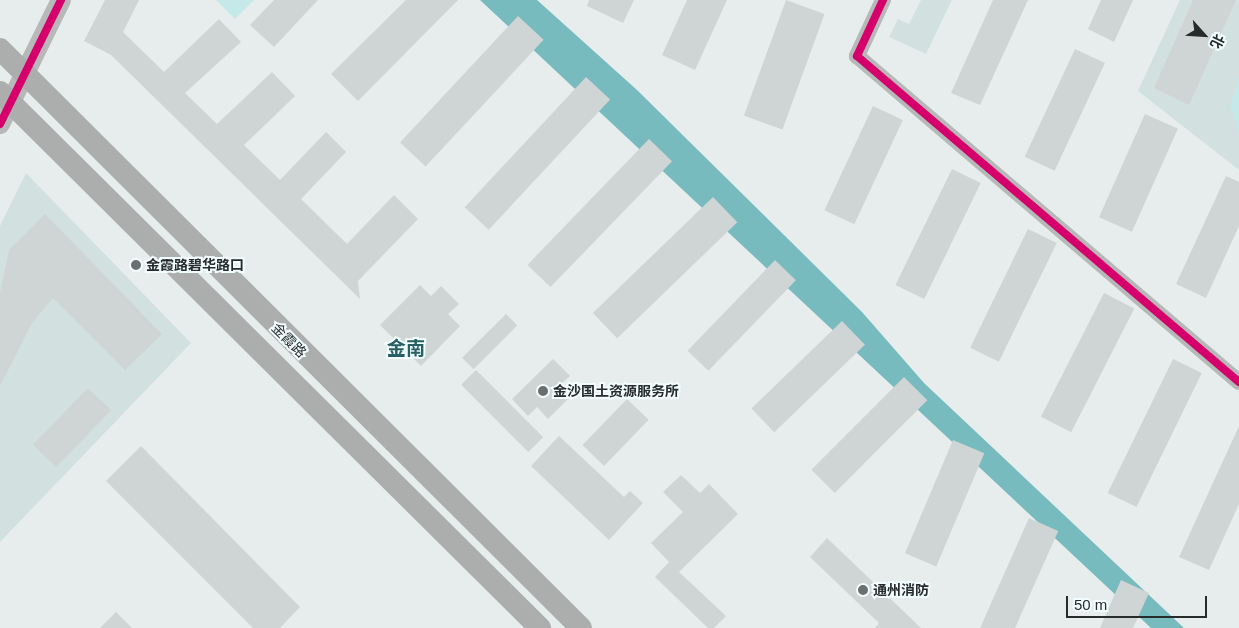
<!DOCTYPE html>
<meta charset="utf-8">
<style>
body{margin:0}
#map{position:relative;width:1239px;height:628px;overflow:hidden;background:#e7eded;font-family:Arial,"Noto Sans SC",sans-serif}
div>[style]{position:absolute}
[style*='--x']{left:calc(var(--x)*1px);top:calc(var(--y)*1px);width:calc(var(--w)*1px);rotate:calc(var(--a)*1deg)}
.built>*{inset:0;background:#d2e0e0}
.green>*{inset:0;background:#c5e8e9}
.water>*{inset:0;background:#77bbbf}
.building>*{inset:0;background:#cfd4d4;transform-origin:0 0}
.minor>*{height:16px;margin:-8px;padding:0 8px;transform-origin:8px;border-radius:8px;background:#b7b8b8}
.tertiary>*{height:20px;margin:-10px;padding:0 10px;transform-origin:10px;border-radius:10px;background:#b7b8b8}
.secondary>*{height:22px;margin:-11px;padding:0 11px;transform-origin:11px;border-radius:11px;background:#acaeae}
.cycleway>*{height:8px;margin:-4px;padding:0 4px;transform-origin:4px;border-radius:4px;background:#d6006c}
.dots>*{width:14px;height:14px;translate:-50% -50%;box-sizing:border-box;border:2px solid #f1fdfe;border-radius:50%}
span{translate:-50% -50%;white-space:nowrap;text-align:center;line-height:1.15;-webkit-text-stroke:4px #f1fdfe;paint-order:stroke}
.poi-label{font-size:14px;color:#272b2c;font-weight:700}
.left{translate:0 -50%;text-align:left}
.street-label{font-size:14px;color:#272b2c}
.district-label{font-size:19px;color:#266063;font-weight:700}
.north{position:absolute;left:1179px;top:10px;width:50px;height:50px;-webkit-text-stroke:4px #f1fdfe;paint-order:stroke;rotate:116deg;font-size:14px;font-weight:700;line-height:20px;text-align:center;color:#272b2c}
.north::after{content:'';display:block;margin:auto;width:18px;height:22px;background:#272b2c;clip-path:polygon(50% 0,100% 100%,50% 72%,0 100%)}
.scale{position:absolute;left:1066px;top:596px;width:141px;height:22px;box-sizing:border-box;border:2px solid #272b2c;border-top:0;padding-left:6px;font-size:15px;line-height:18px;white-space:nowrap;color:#272b2c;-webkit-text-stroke:4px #f1fdfe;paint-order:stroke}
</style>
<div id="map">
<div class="built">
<div style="clip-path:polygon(921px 0,952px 0,926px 54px,889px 37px,898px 19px,909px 24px)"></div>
<div style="clip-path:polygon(1180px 0,1239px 0,1239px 170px,1138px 91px)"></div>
<div style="clip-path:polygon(26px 173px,191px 343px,0 542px,0 226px)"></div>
</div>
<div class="green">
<div style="clip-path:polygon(216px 0,254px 0,235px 19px)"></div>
<div style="clip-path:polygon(1239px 77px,1239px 134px,1230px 105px)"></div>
</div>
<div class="water">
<div style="clip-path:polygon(480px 0,537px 0,637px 90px,862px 312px,924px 383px,1184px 628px,1151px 628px)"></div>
</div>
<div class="building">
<div style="clip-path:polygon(105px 0,139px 0,123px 32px,164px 72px,219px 19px,241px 42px,185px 93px,217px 124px,272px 72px,295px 96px,244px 145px,280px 180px,326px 132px,346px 152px,301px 199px,347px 244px,394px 195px,418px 219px,358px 281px,360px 299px,111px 55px,84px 41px)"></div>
<div style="clip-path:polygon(274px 0,318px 0,274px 47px,250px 25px)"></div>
<div style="clip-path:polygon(406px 0,458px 0,358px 101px,331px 74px)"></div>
<div style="clip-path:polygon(589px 0,634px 0,623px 23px,587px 6px)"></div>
<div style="clip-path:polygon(687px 0,727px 0,695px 70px,662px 55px)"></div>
<div style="left:786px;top:0;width:41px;height:123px;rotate:20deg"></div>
<div style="clip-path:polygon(993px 0,1028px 0,980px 105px,951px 93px)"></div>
<div style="clip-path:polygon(1101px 0,1133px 0,1114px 42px,1088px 29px)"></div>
<div style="clip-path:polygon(1193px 0,1236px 0,1189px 105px,1154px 88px)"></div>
<div style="left:518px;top:16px;width:35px;height:173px;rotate:43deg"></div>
<div style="left:1075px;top:49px;width:33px;height:119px;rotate:25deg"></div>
<div style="left:586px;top:77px;width:33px;height:178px;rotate:43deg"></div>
<div style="left:873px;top:106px;width:33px;height:115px;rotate:25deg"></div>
<div style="left:1145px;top:114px;width:36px;height:113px;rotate:24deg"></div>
<div style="left:649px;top:139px;width:32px;height:175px;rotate:44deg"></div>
<div style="left:952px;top:169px;width:32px;height:129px;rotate:26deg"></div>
<div style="clip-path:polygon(1226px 176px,1239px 182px,1239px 226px,1206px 298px,1176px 284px)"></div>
<div style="left:713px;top:197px;width:35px;height:167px;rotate:46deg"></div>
<div style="clip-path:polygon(45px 214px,162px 334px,125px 370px,53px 298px,32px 323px,0 386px,0 293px,9px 250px)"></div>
<div style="left:1028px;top:229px;width:32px;height:132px;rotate:26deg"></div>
<div style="left:775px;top:260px;width:29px;height:126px;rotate:44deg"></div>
<div style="clip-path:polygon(420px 285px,431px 296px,441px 286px,459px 304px,448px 314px,460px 326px,421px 366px,380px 325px)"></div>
<div style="left:1104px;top:293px;width:34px;height:139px;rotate:27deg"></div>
<div style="left:506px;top:314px;width:16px;height:62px;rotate:45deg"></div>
<div style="left:842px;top:321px;width:33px;height:126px;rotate:46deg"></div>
<div style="clip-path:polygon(553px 359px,570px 376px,560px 385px,571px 396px,548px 419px,537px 407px,528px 416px,512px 399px)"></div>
<div style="left:1173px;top:359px;width:32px;height:149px;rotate:26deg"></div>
<div style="left:476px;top:370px;width:95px;height:21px;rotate:45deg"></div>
<div style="left:904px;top:377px;width:33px;height:131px;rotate:45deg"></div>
<div style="left:88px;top:388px;width:32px;height:79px;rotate:44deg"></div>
<div style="left:627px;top:399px;width:30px;height:64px;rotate:44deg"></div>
<div style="clip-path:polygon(1239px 426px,1239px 504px,1209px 570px,1179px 557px)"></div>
<div style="clip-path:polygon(559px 436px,624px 497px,630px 491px,643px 503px,609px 540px,531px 466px)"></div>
<div style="left:953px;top:440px;width:34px;height:123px;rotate:23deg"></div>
<div style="clip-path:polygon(141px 446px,300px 607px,280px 628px,253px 628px,106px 481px)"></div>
<div style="clip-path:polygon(681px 475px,700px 493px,709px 484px,738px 514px,679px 572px,726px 616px,714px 628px,708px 628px,655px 577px,669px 562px,651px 543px,683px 512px,663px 492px)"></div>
<div style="left:1029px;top:518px;width:32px;height:120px;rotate:24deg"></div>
<div style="clip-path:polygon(827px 538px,921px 628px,875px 628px,879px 623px,810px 557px)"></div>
<div style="clip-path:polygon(1121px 580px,1149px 593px,1133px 628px,1100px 628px)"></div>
<div style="clip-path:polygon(116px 612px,132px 628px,100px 628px)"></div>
</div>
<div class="minor">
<div style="--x:883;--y:0;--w:62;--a:114.9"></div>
<div style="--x:857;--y:56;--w:502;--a:40.48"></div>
</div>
<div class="tertiary">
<div style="--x:0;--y:124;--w:138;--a:-63.8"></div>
</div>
<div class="secondary">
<div style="--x:0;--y:49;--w:820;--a:44.9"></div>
<div style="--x:0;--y:92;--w:761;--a:44.79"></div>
</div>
<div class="cycleway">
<div style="--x:883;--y:0;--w:62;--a:114.9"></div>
<div style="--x:857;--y:56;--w:502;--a:40.48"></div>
<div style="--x:0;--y:124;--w:138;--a:-63.8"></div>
</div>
<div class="dots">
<div style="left:136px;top:265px;background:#6a6f70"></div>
<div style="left:543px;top:391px;background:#6a6f70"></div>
<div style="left:863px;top:590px;background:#6a6f70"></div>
</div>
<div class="poi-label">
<span class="left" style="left:146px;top:265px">金霞路碧华路口</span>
<span class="left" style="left:553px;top:391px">金沙国土资源服务所</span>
<span class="left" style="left:873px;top:590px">通州消防</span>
</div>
<div class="street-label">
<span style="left:289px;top:340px;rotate:45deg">金霞路</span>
</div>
<div class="district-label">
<span style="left:406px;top:349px">金南</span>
</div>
<div class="north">北</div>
<div class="scale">50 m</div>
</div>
